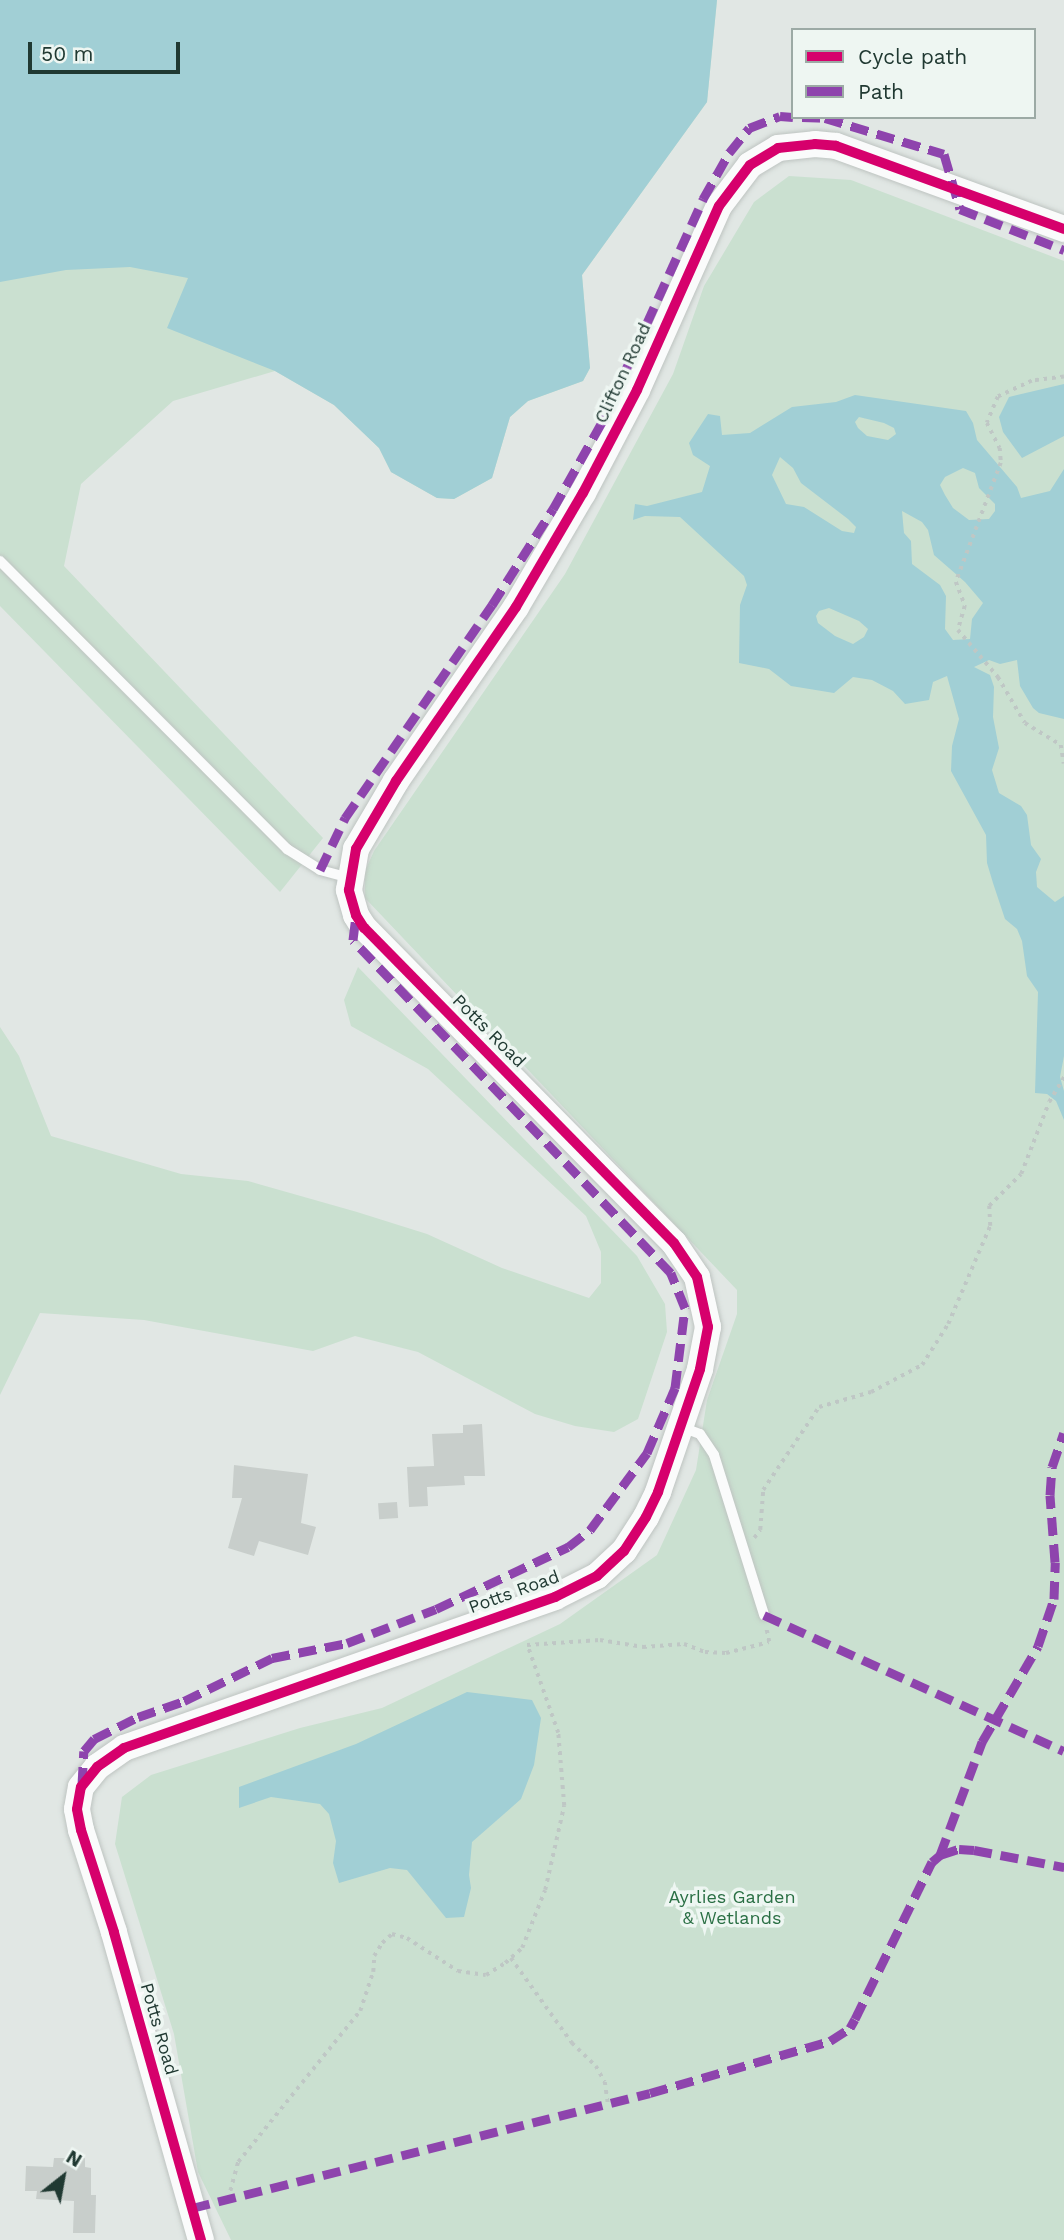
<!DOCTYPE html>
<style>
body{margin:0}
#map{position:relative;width:1064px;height:2240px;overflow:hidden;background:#e1e7e4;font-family:"Work Sans",sans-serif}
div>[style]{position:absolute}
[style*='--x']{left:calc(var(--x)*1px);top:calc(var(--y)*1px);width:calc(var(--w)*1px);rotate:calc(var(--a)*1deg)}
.green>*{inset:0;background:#cae0d0}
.water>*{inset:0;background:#a1cfd5}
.building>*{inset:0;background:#c8cecb;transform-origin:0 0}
.path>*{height:3.5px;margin-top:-1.75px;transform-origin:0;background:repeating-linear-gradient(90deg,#bfc7c5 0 3.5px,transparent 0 8.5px)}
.roads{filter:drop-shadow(0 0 2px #bec4c1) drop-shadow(0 0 2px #bec4c1)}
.lane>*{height:10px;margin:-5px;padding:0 5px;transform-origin:5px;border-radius:5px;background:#fafbfb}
.secondary>*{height:26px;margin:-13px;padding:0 13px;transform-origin:13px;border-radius:13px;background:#fafbfb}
.quiet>*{height:9px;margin-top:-4.5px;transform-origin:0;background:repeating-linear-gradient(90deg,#8e44ad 0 18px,transparent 0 27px)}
.cycleway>*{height:10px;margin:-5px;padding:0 5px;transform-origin:5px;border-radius:5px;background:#d6006c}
span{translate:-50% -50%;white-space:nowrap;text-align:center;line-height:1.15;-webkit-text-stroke:7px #eef6f2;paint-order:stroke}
.street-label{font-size:18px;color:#203932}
.park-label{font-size:18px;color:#2a6f44}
.legend{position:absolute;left:791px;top:28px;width:245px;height:91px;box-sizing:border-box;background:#eef6f2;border:2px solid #9caaa5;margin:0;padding:9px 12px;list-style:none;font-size:21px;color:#203932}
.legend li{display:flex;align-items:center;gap:14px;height:35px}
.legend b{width:35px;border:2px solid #9caaa5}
.north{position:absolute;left:28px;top:2142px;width:70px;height:70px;-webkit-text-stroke:5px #eef6f2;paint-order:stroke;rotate:31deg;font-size:19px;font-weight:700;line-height:28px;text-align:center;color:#203932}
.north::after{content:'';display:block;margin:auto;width:24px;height:32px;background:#203932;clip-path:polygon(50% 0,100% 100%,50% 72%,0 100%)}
.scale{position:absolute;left:28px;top:42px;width:152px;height:32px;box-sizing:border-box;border:4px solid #203932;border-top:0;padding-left:9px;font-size:21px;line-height:24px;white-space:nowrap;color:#203932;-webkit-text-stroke:5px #eef6f2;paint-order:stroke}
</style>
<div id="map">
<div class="green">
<div style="clip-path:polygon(0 0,717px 0,707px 102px,582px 275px,590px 368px,583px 381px,528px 401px,510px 417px,492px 478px,454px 499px,437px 498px,391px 472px,379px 448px,334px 405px,275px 371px,173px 401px,81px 484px,64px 566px,323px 838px,280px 892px,0 606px)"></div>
<div style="clip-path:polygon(789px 176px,851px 180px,1064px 261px,1064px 2240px,231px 2240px,198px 2172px,174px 2034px,115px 1844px,122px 1797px,151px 1775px,300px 1728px,382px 1708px,560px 1624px,657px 1555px,696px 1470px,707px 1400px,737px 1314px,737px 1290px,365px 898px,365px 871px,374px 851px,565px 574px,673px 374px,704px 286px,754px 202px)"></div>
<div style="clip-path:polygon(358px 967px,637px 1256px,665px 1304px,667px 1332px,638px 1419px,614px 1432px,575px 1426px,535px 1414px,418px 1352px,355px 1336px,313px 1351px,144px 1320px,40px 1313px,0 1395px,0 1027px,19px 1056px,51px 1136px,181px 1174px,248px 1181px,357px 1212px,427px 1234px,502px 1268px,589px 1298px,601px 1283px,601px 1252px,586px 1216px,428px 1069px,351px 1026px,344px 1000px)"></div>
</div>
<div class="water">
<div style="clip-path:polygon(0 0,717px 0,707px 102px,582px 275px,590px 368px,583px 381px,528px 401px,510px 417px,492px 478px,454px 499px,437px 498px,391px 472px,379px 448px,334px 405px,275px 371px,167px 328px,188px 278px,130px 267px,66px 270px,0 282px)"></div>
<div style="clip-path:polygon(1064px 384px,1064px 436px,1022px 458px,1003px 432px,999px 417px,1009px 397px)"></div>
<div style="clip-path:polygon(evenodd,855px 395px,966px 411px,973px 423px,977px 440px,1017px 487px,1021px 498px,1050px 491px,1064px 469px,1064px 719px,1039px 713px,1033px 708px,1020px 686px,1017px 660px,1000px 664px,989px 660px,974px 667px,990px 675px,994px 687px,993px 717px,999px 748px,992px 770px,999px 793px,1021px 806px,1027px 815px,1031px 845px,1041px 859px,1036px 872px,1037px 887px,1055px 902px,1064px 896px,1064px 1056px,1060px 1077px,1064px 1091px,1064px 1120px,1056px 1101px,1047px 1094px,1035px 1093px,1038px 992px,1027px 976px,1022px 941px,1017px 929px,1005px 919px,993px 883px,987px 863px,986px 835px,951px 771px,952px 746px,959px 719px,947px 676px,933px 682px,929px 700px,905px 704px,893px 691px,872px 680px,853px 677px,834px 693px,791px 686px,769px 669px,739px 663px,740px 605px,747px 585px,744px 576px,680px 517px,645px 516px,633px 520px,635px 504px,647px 506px,702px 492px,710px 466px,693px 455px,689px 443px,708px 414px,720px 416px,722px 435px,750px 433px,792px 407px,836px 402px,855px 395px,859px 417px,884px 423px,894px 428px,896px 434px,888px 440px,867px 436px,858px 428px,855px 422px,859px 417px,855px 395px,780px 457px,793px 468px,801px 483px,848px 519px,856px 527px,854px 533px,842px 531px,804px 507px,786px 504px,772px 475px,780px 457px,855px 395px,963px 468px,975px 473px,979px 488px,995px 504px,995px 511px,989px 519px,969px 520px,953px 508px,945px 495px,940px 485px,945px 477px,963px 468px,855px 395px,902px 511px,922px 522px,928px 530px,934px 555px,965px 582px,983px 603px,972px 619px,970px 639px,953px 640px,945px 629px,946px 596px,940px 585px,912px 564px,911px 541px,904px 533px,902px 511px,855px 395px,829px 608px,859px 621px,868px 629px,864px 637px,853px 644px,835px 636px,818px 623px,816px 616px,819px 611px,829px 608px)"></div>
<div style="clip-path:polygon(467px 1692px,532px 1700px,541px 1718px,534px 1765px,521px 1799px,472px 1842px,469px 1875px,471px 1888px,464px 1917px,446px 1918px,407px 1870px,390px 1868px,339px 1883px,333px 1863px,336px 1841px,329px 1814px,320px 1804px,271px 1797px,239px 1808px,239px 1787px,356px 1744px)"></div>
</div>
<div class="building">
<div style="clip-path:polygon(482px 1424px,485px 1476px,464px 1476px,465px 1485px,427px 1487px,428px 1506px,409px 1507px,407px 1467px,434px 1466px,432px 1434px,463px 1433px,463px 1425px)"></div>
<div style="clip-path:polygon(234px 1465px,308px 1474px,301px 1523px,316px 1527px,308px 1555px,259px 1541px,254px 1556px,228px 1548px,242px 1498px,232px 1498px)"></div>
<div style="left:397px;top:1502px;width:16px;height:19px;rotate:86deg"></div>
<div style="clip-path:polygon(54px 2158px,85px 2158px,85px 2167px,91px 2168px,91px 2195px,96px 2195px,95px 2233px,73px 2233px,74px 2201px,36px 2199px,37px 2191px,25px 2191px,26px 2166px,53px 2167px)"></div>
</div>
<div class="path">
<div style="--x:1064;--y:377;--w:32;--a:173"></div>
<div style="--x:1032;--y:381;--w:38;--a:155"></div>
<div style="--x:998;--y:397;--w:28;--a:113"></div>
<div style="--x:987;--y:423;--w:28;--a:63"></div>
<div style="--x:1000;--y:448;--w:15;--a:86"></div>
<div style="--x:1001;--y:463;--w:127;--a:110.7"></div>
<div style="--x:956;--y:582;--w:26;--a:69"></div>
<div style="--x:965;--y:606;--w:25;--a:106"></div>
<div style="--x:958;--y:630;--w:62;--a:49.6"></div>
<div style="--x:998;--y:677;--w:53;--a:59.6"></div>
<div style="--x:1025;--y:723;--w:42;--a:31.4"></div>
<div style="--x:1061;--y:745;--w:19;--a:81"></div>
<div style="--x:754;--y:1538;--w:10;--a:-53"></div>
<div style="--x:760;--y:1530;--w:40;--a:-85.7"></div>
<div style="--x:763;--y:1490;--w:100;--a:-56"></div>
<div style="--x:819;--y:1407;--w:54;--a:-16.1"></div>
<div style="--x:871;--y:1392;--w:58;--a:-27.9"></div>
<div style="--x:922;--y:1365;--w:49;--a:-57.6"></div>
<div style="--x:948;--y:1324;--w:107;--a:-66.8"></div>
<div style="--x:990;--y:1226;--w:20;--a:-93"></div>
<div style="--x:989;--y:1206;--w:45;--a:-45"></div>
<div style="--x:1021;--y:1174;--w:77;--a:-68.7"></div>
<div style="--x:1049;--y:1102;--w:29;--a:-59"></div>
<div style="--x:511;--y:1958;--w:105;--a:54.3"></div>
<div style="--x:572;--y:2043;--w:33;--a:44"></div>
<div style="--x:596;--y:2066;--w:18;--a:61"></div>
<div style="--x:605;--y:2082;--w:21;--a:82"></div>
<div style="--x:228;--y:2199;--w:38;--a:-75"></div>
<div style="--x:238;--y:2162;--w:194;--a:-51.1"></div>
<div style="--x:360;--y:2011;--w:41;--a:-71.6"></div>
<div style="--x:373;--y:1972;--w:16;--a:-86"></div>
<div style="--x:374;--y:1956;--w:15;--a:-58"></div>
<div style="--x:382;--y:1943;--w:13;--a:-42"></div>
<div style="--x:392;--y:1934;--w:16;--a:15"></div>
<div style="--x:407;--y:1938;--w:61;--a:32.9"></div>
<div style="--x:458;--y:1971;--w:28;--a:8"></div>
<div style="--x:486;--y:1975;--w:22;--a:-32"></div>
<div style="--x:505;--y:1963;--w:23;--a:-41"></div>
<div style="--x:522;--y:1948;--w:62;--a:-68.4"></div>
<div style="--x:545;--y:1890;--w:86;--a:-77.3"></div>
<div style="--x:564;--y:1806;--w:73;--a:-94.7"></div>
<div style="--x:558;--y:1733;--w:93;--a:-109.4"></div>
<div style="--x:527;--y:1645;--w:73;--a:-3.9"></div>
<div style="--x:600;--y:1640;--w:44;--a:9.2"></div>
<div style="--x:643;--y:1647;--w:41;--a:-4.2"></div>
<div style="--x:684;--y:1644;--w:22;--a:21"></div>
<div style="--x:705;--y:1652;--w:21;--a:3"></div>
<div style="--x:726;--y:1653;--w:44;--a:-14.3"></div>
<div style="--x:769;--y:1642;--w:14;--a:-102"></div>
</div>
<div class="roads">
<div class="lane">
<div style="--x:0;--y:561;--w:407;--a:45.1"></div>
<div style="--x:287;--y:849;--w:39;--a:32"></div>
<div style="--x:320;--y:870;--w:30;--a:15"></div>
<div style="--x:681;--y:1427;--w:20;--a:20"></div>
<div style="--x:700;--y:1434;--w:25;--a:56"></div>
<div style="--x:714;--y:1455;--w:168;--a:72.6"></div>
</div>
<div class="secondary">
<div style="--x:201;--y:2240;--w:320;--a:-105.8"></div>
<div style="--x:114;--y:1932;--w:107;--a:-107.9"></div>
<div style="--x:81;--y:1830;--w:21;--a:-101"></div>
<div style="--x:77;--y:1809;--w:22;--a:-80"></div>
<div style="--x:81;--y:1787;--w:26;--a:-51"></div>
<div style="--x:97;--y:1767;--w:33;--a:-35"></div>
<div style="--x:124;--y:1748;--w:457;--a:-19.3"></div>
<div style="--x:555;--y:1597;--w:47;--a:-26.6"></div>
<div style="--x:597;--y:1576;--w:37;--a:-43"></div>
<div style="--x:624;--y:1551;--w:40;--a:-57.1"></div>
<div style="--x:646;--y:1517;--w:28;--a:-64"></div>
<div style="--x:658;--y:1492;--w:130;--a:-71.1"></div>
<div style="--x:700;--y:1369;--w:43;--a:-79.2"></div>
<div style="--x:708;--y:1327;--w:51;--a:-102.4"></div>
<div style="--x:697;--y:1277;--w:41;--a:-124.1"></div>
<div style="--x:674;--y:1243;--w:442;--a:-134.5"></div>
<div style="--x:364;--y:928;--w:15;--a:-122"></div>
<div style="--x:356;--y:915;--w:26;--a:-106"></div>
<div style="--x:349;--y:890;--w:42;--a:-80.3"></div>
<div style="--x:356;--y:849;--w:79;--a:-59.5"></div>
<div style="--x:396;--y:781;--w:211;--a:-55.4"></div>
<div style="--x:516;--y:607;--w:132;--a:-59.6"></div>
<div style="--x:583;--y:493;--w:116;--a:-62.3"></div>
<div style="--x:637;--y:390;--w:201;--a:-66"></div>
<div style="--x:719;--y:206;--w:51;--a:-52.9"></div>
<div style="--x:750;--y:165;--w:33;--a:-31"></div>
<div style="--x:778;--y:148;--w:37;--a:-6"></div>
<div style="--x:815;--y:144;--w:21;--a:5"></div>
<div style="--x:836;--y:146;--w:243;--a:20"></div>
</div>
</div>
<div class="quiet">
<div style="--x:802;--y:117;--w:23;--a:2"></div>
<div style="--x:825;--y:118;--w:124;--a:16.8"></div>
<div style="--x:944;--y:154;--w:57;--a:73.8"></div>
<div style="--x:960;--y:209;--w:112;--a:21.5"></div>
<div style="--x:320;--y:870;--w:58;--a:-64.3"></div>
<div style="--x:345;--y:818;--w:259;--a:-55.4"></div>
<div style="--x:492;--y:605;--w:114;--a:-57.6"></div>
<div style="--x:553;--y:509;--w:100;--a:-60.6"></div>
<div style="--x:602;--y:422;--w:245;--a:-65.6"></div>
<div style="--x:703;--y:199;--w:53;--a:-60.5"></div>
<div style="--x:729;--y:153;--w:32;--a:-51"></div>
<div style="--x:749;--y:128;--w:33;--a:-21"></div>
<div style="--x:780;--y:116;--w:13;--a:4"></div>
<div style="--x:764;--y:1615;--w:329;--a:24.4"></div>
<div style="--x:82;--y:1785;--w:34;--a:-87"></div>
<div style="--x:84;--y:1751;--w:16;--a:-50"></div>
<div style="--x:94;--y:1739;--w:49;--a:-26.6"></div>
<div style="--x:138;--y:1717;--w:49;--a:-19.2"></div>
<div style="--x:184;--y:1701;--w:98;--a:-26"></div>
<div style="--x:272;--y:1658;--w:76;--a:-11.3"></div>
<div style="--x:347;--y:1643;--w:95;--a:-20.9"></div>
<div style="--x:436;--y:1609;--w:146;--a:-25.2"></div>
<div style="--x:568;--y:1547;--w:28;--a:-38"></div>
<div style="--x:590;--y:1530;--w:96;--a:-53.5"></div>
<div style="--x:647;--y:1453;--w:71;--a:-66.7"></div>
<div style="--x:675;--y:1388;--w:81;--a:-82.9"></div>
<div style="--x:685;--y:1308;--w:38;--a:-112"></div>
<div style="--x:671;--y:1273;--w:460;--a:-133.7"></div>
<div style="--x:353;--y:940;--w:25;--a:-83"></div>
<div style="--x:940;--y:1855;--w:121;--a:-69.6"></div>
<div style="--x:982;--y:1742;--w:111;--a:-59.7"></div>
<div style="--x:1038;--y:1646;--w:50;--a:-71.2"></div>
<div style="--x:1054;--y:1599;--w:37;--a:-88"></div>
<div style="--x:1055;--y:1562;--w:67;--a:-94.3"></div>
<div style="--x:1050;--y:1495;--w:28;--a:-86"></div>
<div style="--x:1052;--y:1467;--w:36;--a:-71"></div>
<div style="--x:192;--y:2208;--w:472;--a:-14.1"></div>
<div style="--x:650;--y:2093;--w:187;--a:-16.1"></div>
<div style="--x:830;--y:2041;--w:24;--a:-33"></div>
<div style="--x:850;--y:2028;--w:10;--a:-61"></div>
<div style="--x:855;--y:2019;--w:175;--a:-63.9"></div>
<div style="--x:932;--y:1862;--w:11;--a:-41"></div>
<div style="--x:940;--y:1855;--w:20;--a:-18"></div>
<div style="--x:959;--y:1849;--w:15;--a:4"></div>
<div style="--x:974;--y:1850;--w:92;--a:10.7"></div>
</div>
<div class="cycleway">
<div style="--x:201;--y:2240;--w:320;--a:-105.8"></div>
<div style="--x:114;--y:1932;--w:107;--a:-107.9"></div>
<div style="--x:81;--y:1830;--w:21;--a:-101"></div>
<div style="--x:77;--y:1809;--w:22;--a:-80"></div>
<div style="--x:81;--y:1787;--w:26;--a:-51"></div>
<div style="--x:97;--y:1767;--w:33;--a:-35"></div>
<div style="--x:124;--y:1748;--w:457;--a:-19.3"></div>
<div style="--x:555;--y:1597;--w:47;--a:-26.6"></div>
<div style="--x:597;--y:1576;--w:37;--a:-43"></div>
<div style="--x:624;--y:1551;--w:40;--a:-57.1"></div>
<div style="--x:646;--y:1517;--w:28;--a:-64"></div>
<div style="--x:658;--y:1492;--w:130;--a:-71.1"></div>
<div style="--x:700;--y:1369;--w:43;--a:-79.2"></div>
<div style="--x:708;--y:1327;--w:51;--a:-102.4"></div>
<div style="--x:697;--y:1277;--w:41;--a:-124.1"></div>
<div style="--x:674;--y:1243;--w:442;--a:-134.5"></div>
<div style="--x:364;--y:928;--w:15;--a:-122"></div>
<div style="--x:356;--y:915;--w:26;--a:-106"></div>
<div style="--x:349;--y:890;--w:42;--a:-80.3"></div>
<div style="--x:356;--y:849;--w:79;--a:-59.5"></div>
<div style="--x:396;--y:781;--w:211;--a:-55.4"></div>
<div style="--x:516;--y:607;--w:132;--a:-59.6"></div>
<div style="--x:583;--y:493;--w:116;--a:-62.3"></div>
<div style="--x:637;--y:390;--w:201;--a:-66"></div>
<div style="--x:719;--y:206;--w:51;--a:-52.9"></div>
<div style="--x:750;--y:165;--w:33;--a:-31"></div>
<div style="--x:778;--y:148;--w:37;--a:-6"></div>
<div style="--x:815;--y:144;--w:21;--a:5"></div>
<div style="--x:836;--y:146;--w:243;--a:20"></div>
</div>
<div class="street-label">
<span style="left:623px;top:373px;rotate:-65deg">Clifton Road</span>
<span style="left:489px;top:1031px;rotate:45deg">Potts Road</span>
<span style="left:514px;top:1592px;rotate:-20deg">Potts Road</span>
<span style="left:159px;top:2029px;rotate:74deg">Potts Road</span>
</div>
<div class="park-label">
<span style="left:732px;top:1908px">Ayrlies Garden<br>&amp; Wetlands</span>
</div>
<ul class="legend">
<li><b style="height:9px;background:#d6006c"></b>Cycle path</li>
<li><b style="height:9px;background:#8e44ad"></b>Path</li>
</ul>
<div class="north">N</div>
<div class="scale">50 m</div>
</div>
